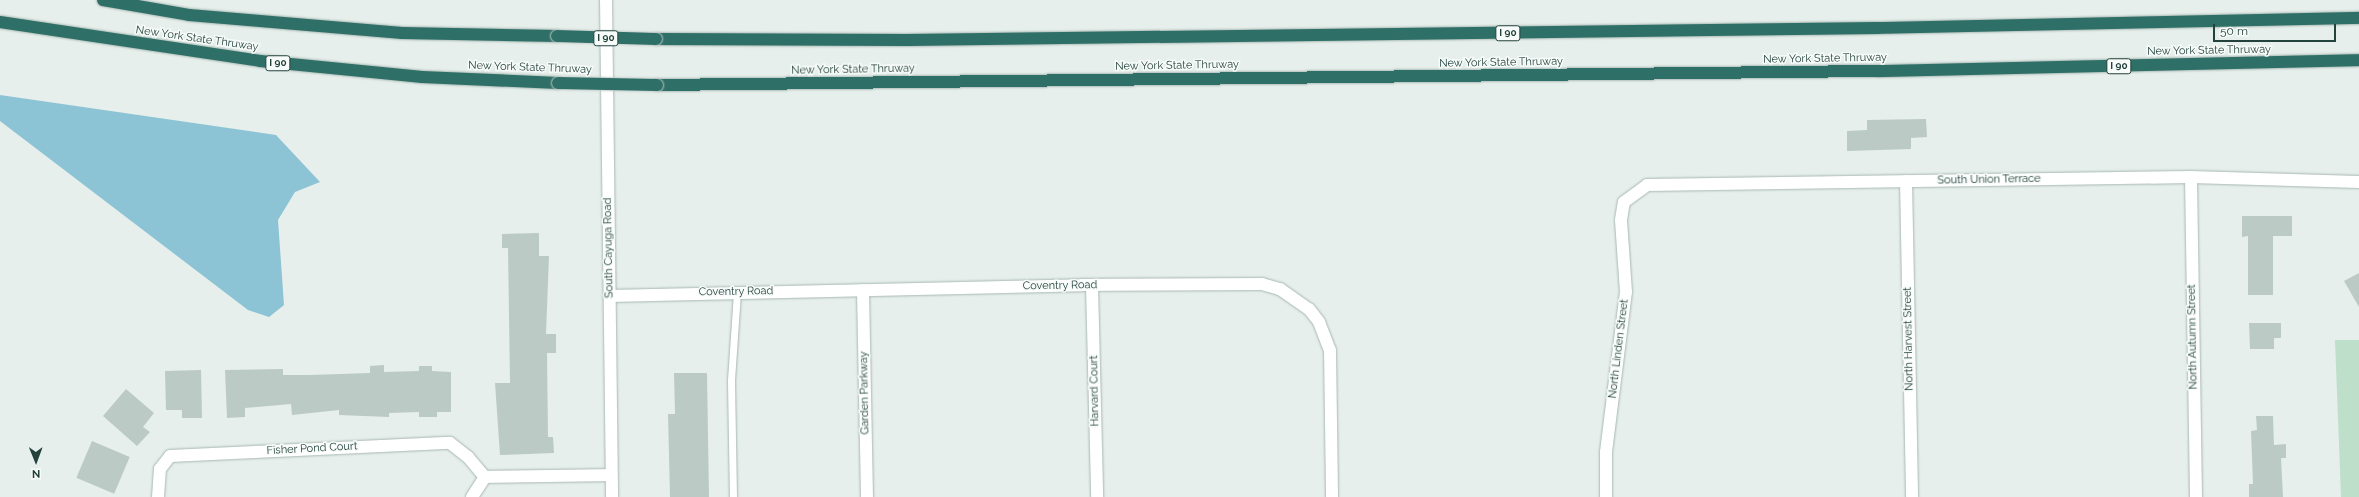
<!DOCTYPE html>
<style>
body{margin:0}
#map{position:relative;width:2359px;height:497px;overflow:hidden;background:#e6efeb;font-family:Raleway,sans-serif}
div>[style]{position:absolute}
[style*='--x']{left:calc(var(--x)*1px);top:calc(var(--y)*1px);width:calc(var(--w)*1px);rotate:calc(var(--a)*1deg)}
.green>*{inset:0;background:#bee0ca}
.water>*{inset:0;background:#8dc4d5}
.building>*{inset:0;background:#bbcac5;transform-origin:0 0}
.roads{filter:drop-shadow(0 0 1px #a8b8b3) drop-shadow(0 0 1px #a8b8b3)}
.service>*{height:7px;margin:-3.5px;padding:0 3.5px;transform-origin:3.5px;border-radius:3.5px;background:#fff}
.minor>*{height:12px;margin:-6px;padding:0 6px;transform-origin:6px;border-radius:6px;background:#fff}
.tertiary>*{height:12px;margin:-6px;padding:0 6px;transform-origin:6px;border-radius:6px;background:#fff}
.motorway>*{height:12px;margin:-6px;padding:0 6px;transform-origin:6px;border-radius:6px;background:#2e6f67}
.bridges{filter:drop-shadow(0 0 1px #c2cac8) drop-shadow(0 0 1px #c2cac8)}
.motorway-bridge>*{height:12px;margin:-6px;padding:0 6px;transform-origin:6px;border-radius:6px;background:#2e6f67}
span{translate:-50% -50%;white-space:nowrap;text-align:center;line-height:1.15;-webkit-text-stroke:3px #f7fbf9;paint-order:stroke}
.shield-label span{padding:1px 3px;background:#f7fbf9;border:1px solid;border-radius:3px;-webkit-text-stroke-width:0}
.shield-label{font-size:10px;color:#24423c;font-weight:700}
.street-label{font-size:11px;color:#24423c}
.north{position:absolute;left:16px;top:441px;width:40px;height:40px;-webkit-text-stroke:3px #f7fbf9;paint-order:stroke;rotate:179deg;font-size:11px;font-weight:700;line-height:16px;text-align:center;color:#24423c}
.north::after{content:'';display:block;margin:auto;width:14px;height:18px;background:#24423c;clip-path:polygon(50% 0,100% 100%,50% 72%,0 100%)}
.scale{position:absolute;left:2213px;top:24px;width:123px;height:18px;box-sizing:border-box;border:2px solid #24423c;border-top:0;padding-left:5px;font-size:12px;line-height:14px;white-space:nowrap;color:#24423c;-webkit-text-stroke:3px #f7fbf9;paint-order:stroke}
</style>
<div id="map">
<div class="green">
<div style="clip-path:polygon(2335px 340px,2359px 340px,2359px 497px,2341px 497px)"></div>
</div>
<div class="water">
<div style="clip-path:polygon(0 95px,276px 135px,320px 182px,295px 192px,278px 220px,284px 305px,269px 317px,248px 310px,0 121px)"></div>
</div>
<div class="building">
<div style="clip-path:polygon(1926px 119px,1927px 137px,1911px 138px,1911px 149px,1847px 151px,1847px 131px,1867px 130px,1867px 120px)"></div>
<div style="clip-path:polygon(2242px 216px,2292px 216px,2292px 236px,2273px 236px,2273px 295px,2248px 295px,2248px 236px,2242px 237px)"></div>
<div style="clip-path:polygon(539px 233px,539px 256px,549px 256px,546px 334px,556px 334px,556px 353px,547px 353px,548px 437px,553px 437px,554px 453px,500px 455px,495px 383px,510px 383px,508px 248px,502px 248px,502px 234px)"></div>
<div style="clip-path:polygon(2359px 273px,2359px 307px,2344px 281px)"></div>
<div style="clip-path:polygon(2249px 323px,2281px 323px,2281px 338px,2274px 338px,2274px 349px,2250px 349px)"></div>
<div style="clip-path:polygon(384px 365px,384px 372px,419px 371px,419px 366px,432px 366px,432px 371px,451px 372px,451px 412px,437px 412px,437px 417px,419px 417px,419px 412px,389px 413px,389px 417px,339px 415px,339px 410px,292px 415px,291px 404px,245px 408px,245px 417px,227px 418px,225px 370px,283px 369px,283px 375px,310px 375px,370px 373px,370px 366px)"></div>
<div style="clip-path:polygon(201px 370px,202px 418px,182px 418px,182px 410px,166px 410px,165px 371px)"></div>
<div style="clip-path:polygon(674px 373px,707px 373px,709px 497px,670px 497px,668px 414px,675px 414px)"></div>
<div style="clip-path:polygon(126px 389px,154px 413px,143px 427px,150px 432px,137px 446px,103px 416px)"></div>
<div style="clip-path:polygon(2256px 416px,2273px 416px,2274px 445px,2286px 444px,2286px 458px,2281px 458px,2283px 497px,2249px 497px,2249px 484px,2253px 484px,2251px 431px,2257px 430px)"></div>
<div style="left:92px;top:441px;width:41px;height:40px;rotate:23deg"></div>
</div>
<div class="roads">
<div class="service">
<div style="--x:733;--y:497;--w:117;--a:-91"></div>
<div style="--x:731;--y:380;--w:88;--a:-86.1"></div>
</div>
<div class="minor">
<div style="--x:2191;--y:177;--w:320;--a:89.1"></div>
<div style="--x:1906;--y:181;--w:316;--a:88.9"></div>
<div style="--x:1092;--y:285;--w:212;--a:88.6"></div>
<div style="--x:863;--y:290;--w:207;--a:88.9"></div>
<div style="--x:610;--y:296;--w:472;--a:-1.3"></div>
<div style="--x:1082;--y:285;--w:180;--a:-0.3"></div>
<div style="--x:1262;--y:284;--w:19;--a:16"></div>
<div style="--x:1280;--y:289;--w:35;--a:35"></div>
<div style="--x:1309;--y:309;--w:16;--a:52"></div>
<div style="--x:1319;--y:322;--w:30;--a:69"></div>
<div style="--x:1330;--y:350;--w:147;--a:89.2"></div>
<div style="--x:485;--y:477;--w:126;--a:-0.9"></div>
<div style="--x:158;--y:497;--w:28;--a:-86"></div>
<div style="--x:160;--y:469;--w:16;--a:-52"></div>
<div style="--x:170;--y:456;--w:280;--a:-2.7"></div>
<div style="--x:450;--y:443;--w:23;--a:38"></div>
<div style="--x:468;--y:457;--w:26;--a:50"></div>
<div style="--x:472;--y:497;--w:24;--a:-57"></div>
<div style="--x:1606;--y:497;--w:45;--a:-90"></div>
<div style="--x:1606;--y:452;--w:161;--a:-82.9"></div>
<div style="--x:1626;--y:292;--w:72;--a:-94"></div>
<div style="--x:1621;--y:220;--w:18;--a:-81"></div>
<div style="--x:1624;--y:202;--w:29;--a:-36"></div>
<div style="--x:1647;--y:185;--w:544;--a:-0.84"></div>
<div style="--x:2191;--y:177;--w:168;--a:1.7"></div>
</div>
<div class="tertiary">
<div style="--x:606;--y:0;--w:497;--a:89.3"></div>
</div>
<div class="motorway">
<div style="--x:103;--y:0;--w:87;--a:9.9"></div>
<div style="--x:189;--y:15;--w:214;--a:4.8"></div>
<div style="--x:402;--y:33;--w:155;--a:1.1"></div>
<div style="--x:0;--y:22;--w:263;--a:8.5"></div>
<div style="--x:260;--y:61;--w:163;--a:5.6"></div>
<div style="--x:422;--y:77;--w:136;--a:2.5"></div>
<div style="--x:656;--y:39;--w:251;--a:0.2"></div>
<div style="--x:907;--y:40;--w:971;--a:-0.71"></div>
<div style="--x:1878;--y:28;--w:481;--a:-1.2"></div>
<div style="--x:657;--y:85;--w:1222;--a:-0.66"></div>
<div style="--x:1879;--y:71;--w:480;--a:-1.3"></div>
</div>
</div>
<div class="bridges">
<div class="motorway-bridge">
<div style="--x:557;--y:36;--w:99;--a:1.7"></div>
<div style="--x:558;--y:83;--w:99;--a:1.2"></div>
</div>
</div>
<div class="shield-label">
<span style="left:1508px;top:33px">I 90</span>
<span style="left:606px;top:38px">I 90</span>
<span style="left:278px;top:63px">I 90</span>
<span style="left:2119px;top:66px">I 90</span>
</div>
<div class="street-label">
<span style="left:197px;top:39px;rotate:8deg">New York State Thruway</span>
<span style="left:2209px;top:51px;rotate:-1deg">New York State Thruway</span>
<span style="left:1825px;top:59px;rotate:-1deg">New York State Thruway</span>
<span style="left:1501px;top:63px;rotate:-1deg">New York State Thruway</span>
<span style="left:1177px;top:66px;rotate:-1deg">New York State Thruway</span>
<span style="left:530px;top:68px;rotate:2deg">New York State Thruway</span>
<span style="left:853px;top:70px;rotate:-1deg">New York State Thruway</span>
<span style="left:1989px;top:180px;rotate:-1deg">South Union Terrace</span>
<span style="left:609px;top:248px;rotate:-91deg">South Cayuga Road</span>
<span style="left:1060px;top:286px;rotate:-1deg">Coventry Road</span>
<span style="left:736px;top:292px;rotate:-1deg">Coventry Road</span>
<span style="left:2193px;top:337px;rotate:-91deg">North Autumn Street</span>
<span style="left:1909px;top:339px;rotate:-91deg">North Harvest Street</span>
<span style="left:1619px;top:349px;rotate:-83deg">North Linden Street</span>
<span style="left:1095px;top:391px;rotate:-91deg">Harvard Court</span>
<span style="left:865px;top:393px;rotate:-91deg">Garden Parkway</span>
<span style="left:312px;top:449px;rotate:-3deg">Fisher Pond Court</span>
</div>
<div class="north">N</div>
<div class="scale">50 m</div>
</div>
